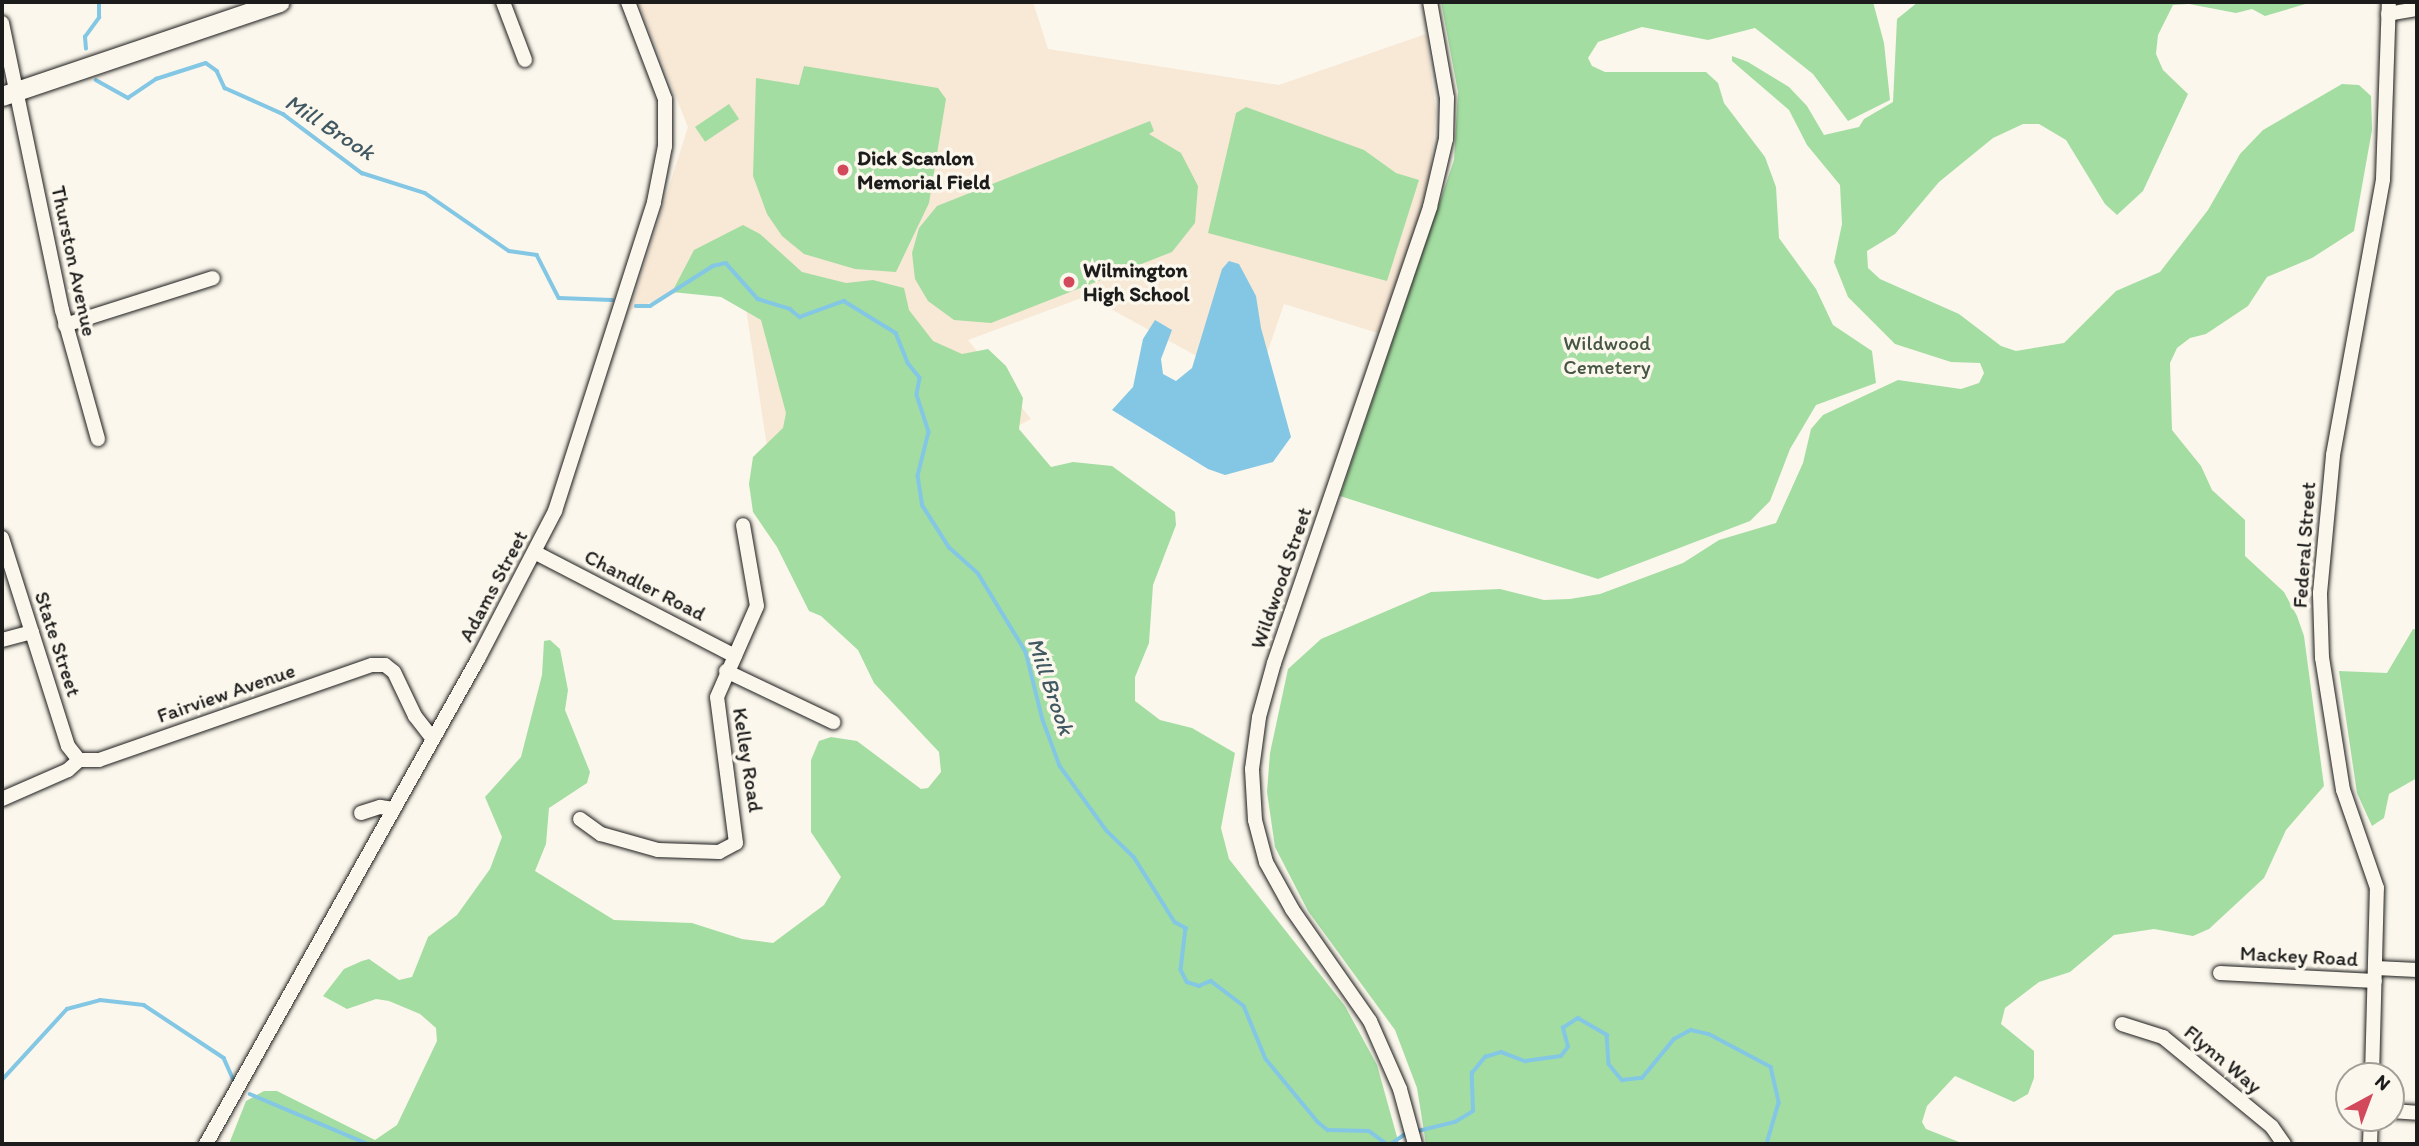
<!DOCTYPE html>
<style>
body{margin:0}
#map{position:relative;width:2419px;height:1146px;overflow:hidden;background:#fbf7ec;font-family:Itim,sans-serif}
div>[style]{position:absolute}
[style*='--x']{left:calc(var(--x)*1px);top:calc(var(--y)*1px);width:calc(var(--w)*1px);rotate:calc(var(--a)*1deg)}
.built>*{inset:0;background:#f8e8d6}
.green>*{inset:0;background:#a4dda2;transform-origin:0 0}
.water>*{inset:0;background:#83c7e4}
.stream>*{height:3.5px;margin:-1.75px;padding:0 1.75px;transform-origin:1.75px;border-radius:1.75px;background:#83c7e4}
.roads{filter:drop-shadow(0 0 2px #1c1c1c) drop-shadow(0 0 2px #1c1c1c)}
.minor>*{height:14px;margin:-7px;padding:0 7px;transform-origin:7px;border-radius:7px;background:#fbf7ec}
.major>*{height:19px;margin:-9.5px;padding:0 9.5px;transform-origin:9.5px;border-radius:9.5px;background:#fbf7ec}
.dots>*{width:19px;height:19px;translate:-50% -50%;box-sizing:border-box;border:4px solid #fbf7ec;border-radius:50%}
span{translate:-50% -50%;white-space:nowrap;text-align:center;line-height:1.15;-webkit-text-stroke:7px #fbf7ec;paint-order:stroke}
.poi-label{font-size:21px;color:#1c1c1c;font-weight:700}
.left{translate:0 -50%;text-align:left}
.street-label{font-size:21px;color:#1c1c1c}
.park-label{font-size:21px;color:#455644}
.water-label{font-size:23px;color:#405862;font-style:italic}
.frame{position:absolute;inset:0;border:4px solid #1c1c1c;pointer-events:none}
.north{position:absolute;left:2335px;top:1062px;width:70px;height:70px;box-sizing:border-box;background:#fbf7ec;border:2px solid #a29f99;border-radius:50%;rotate:41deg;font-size:19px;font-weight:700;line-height:28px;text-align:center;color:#1c1c1c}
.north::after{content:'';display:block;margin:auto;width:24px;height:32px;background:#d1495b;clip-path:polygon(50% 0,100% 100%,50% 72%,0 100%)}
</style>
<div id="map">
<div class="built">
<div style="clip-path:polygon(638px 2px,1033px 2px,1048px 49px,1279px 85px,1426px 34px,1436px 111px,1431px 166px,1421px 210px,1378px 333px,1284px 304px,1255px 388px,1087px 296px,968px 340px,1031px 419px,999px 436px,774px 492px,740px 269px,630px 310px,688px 127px)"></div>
</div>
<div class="green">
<div style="clip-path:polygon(1441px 2px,1873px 2px,1884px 43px,1890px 100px,1848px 121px,1813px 74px,1755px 28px,1708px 40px,1642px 27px,1598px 42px,1588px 58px,1592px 66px,1605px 72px,1706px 72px,1718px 83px,1724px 103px,1765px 157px,1776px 187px,1779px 238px,1816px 289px,1833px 325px,1872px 351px,1876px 383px,1816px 405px,1790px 449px,1770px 501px,1750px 521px,1598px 579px,1340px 496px,1454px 160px,1458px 92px)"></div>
<div style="clip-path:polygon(1918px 2px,2312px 2px,2265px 16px,2252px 9px,2236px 13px,2189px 4px,2173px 5px,2158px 35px,2156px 54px,2163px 70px,2188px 94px,2143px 191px,2117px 215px,2105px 204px,2066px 140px,2039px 124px,2023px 124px,1993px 138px,1939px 182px,1895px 234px,1867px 251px,1868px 268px,1880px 279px,1959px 314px,2001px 346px,2016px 351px,2064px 343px,2116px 291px,2160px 272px,2208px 210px,2240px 154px,2263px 130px,2342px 84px,2359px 85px,2371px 96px,2372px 130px,2354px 231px,2312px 258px,2267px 277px,2248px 306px,2206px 334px,2190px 338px,2177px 348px,2170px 363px,2172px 430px,2201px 466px,2212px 490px,2245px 520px,2245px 556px,2284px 592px,2297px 616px,2304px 636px,2324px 786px,2286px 830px,2264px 878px,2209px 929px,2193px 936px,2154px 929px,2114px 935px,2070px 972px,2039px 982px,2005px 1008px,2001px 1024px,2034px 1051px,2034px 1078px,2028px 1094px,2014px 1102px,1955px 1076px,1927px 1106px,1922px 1122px,1926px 1129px,1964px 1144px,1426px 1144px,1417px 1088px,1395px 1030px,1308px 911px,1275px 847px,1267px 792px,1270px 753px,1288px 669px,1321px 639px,1431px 592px,1500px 589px,1544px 600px,1570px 599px,1600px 594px,1683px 563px,1719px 540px,1776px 523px,1803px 463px,1811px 429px,1823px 415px,1898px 380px,1961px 389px,1979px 383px,1984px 373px,1980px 363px,1951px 362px,1895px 344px,1848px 297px,1834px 262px,1842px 224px,1840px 185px,1807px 145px,1789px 110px,1732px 61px,1732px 56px,1748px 62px,1789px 87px,1807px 106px,1824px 135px,1859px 127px,1864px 119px,1893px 102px,1897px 19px)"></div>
<div style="clip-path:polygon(804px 66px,938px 88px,946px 99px,929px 203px,896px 272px,855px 269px,804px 254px,782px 236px,767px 214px,753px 176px,756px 78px,799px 85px)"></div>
<div style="left:729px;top:104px;width:18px;height:41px;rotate:56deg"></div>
<div style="clip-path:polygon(1246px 107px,1364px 150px,1396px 173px,1419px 180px,1387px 281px,1208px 233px,1236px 113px)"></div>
<div style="clip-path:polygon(1150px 121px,1154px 131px,1149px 134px,1181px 153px,1198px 186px,1195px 223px,1172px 252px,991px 323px,954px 320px,928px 301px,915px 279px,912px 253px,919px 228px,937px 206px)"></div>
<div style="clip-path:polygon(743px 225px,760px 234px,802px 272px,846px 283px,873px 280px,904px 288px,909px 310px,933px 341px,962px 354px,988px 349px,1006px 366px,1023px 398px,1019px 429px,1051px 467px,1073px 462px,1112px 466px,1175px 512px,1176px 525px,1153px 585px,1149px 643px,1135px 677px,1135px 701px,1160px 720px,1192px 728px,1235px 753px,1221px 828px,1229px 859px,1345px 1006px,1377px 1065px,1399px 1144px,229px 1144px,246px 1101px,264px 1091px,277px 1091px,375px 1140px,397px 1125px,437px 1041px,436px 1028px,420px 1014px,389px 1001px,376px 999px,347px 1009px,323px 996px,344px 969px,362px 961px,369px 959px,399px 980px,412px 977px,428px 937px,457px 915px,490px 869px,502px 837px,485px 797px,521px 757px,542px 675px,544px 641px,550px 640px,560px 649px,568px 690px,565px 710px,590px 772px,587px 783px,549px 808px,546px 844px,535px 871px,614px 920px,692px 923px,742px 939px,773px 943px,824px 905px,841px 877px,811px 832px,811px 760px,819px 741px,831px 737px,857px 741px,921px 789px,928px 788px,941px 772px,939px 752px,874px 683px,858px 650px,821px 616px,809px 611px,777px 547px,753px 512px,749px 484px,753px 457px,783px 428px,786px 413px,761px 320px,721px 297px,672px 292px,694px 250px)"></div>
<div style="clip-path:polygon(2413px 629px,2417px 630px,2417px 778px,2389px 794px,2384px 818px,2372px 826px,2357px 793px,2339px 671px,2387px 673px)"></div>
</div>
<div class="water">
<div style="clip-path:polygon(1229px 261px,1239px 264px,1256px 296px,1261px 328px,1291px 437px,1273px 462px,1225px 475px,1208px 469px,1112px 410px,1133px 387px,1143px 339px,1155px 320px,1172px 330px,1161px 359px,1163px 374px,1176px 381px,1192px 368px,1222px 269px)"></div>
</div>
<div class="stream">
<div style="--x:86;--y:49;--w:12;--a:-95"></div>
<div style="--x:85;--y:37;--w:24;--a:-54"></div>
<div style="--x:99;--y:18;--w:16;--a:-90"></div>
<div style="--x:96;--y:80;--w:37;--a:29"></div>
<div style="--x:128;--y:98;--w:34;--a:-34"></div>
<div style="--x:156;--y:79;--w:52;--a:-17.7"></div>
<div style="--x:206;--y:63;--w:14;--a:36"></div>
<div style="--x:217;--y:71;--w:19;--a:65"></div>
<div style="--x:225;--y:88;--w:64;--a:24.1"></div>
<div style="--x:283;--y:114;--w:99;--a:36.8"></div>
<div style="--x:362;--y:173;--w:66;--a:17.6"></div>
<div style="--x:425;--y:193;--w:102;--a:34.6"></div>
<div style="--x:509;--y:251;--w:28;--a:8"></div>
<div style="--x:537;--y:255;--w:48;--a:62.9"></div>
<div style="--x:559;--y:298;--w:53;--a:2.2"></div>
<div style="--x:636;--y:306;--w:14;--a:0"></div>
<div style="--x:650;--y:306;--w:75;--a:-32.4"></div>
<div style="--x:713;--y:266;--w:13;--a:-13"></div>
<div style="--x:726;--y:263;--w:48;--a:48.4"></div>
<div style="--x:758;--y:299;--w:34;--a:17"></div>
<div style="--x:790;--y:309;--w:13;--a:39"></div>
<div style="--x:800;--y:317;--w:47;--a:-20"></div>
<div style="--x:844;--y:301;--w:61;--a:31.6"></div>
<div style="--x:896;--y:333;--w:32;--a:68"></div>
<div style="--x:908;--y:363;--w:19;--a:51"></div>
<div style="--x:920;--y:378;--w:17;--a:100"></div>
<div style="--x:917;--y:395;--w:39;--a:72"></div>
<div style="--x:929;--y:432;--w:45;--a:104"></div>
<div style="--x:918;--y:476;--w:30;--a:81"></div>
<div style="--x:923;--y:506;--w:49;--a:57.6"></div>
<div style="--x:949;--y:547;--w:39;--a:42"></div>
<div style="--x:978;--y:573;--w:92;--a:58.7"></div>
<div style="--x:1026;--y:652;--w:70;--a:76"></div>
<div style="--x:1043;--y:720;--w:49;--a:69.7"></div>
<div style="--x:1060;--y:766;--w:80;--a:54.1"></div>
<div style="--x:1107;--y:831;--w:37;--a:44"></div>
<div style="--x:1134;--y:857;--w:77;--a:57.8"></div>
<div style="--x:1175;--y:922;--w:13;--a:29"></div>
<div style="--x:1186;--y:928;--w:42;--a:96.8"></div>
<div style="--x:1181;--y:970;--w:13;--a:63"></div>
<div style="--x:1187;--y:982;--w:13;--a:18"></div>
<div style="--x:1199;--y:986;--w:13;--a:-23"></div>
<div style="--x:1211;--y:981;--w:41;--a:37.1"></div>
<div style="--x:1244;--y:1006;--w:57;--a:67.5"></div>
<div style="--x:1266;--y:1059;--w:82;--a:50.5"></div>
<div style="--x:1318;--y:1122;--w:13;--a:39"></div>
<div style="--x:1328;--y:1130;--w:41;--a:1.4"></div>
<div style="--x:1369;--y:1131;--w:22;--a:36"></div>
<div style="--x:2;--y:1080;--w:96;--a:-47.5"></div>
<div style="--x:67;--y:1009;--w:34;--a:-15"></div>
<div style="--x:100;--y:1000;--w:44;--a:6.5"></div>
<div style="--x:144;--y:1005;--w:96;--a:33.5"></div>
<div style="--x:224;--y:1058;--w:24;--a:66"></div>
<div style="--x:250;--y:1094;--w:128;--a:23"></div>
<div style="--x:1414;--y:1132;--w:42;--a:-13.7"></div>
<div style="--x:1455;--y:1122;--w:21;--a:-31"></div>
<div style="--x:1473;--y:1111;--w:38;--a:-92"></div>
<div style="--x:1472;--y:1073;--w:21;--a:-51"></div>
<div style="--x:1485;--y:1057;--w:17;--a:-17"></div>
<div style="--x:1501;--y:1052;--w:26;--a:21"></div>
<div style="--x:1525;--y:1061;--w:36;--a:-8"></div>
<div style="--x:1561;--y:1056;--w:11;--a:-52"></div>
<div style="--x:1568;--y:1047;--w:20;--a:-105"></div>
<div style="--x:1563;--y:1028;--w:18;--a:-34"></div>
<div style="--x:1578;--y:1018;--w:34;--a:30"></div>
<div style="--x:1607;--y:1035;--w:29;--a:86"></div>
<div style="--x:1609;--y:1064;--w:21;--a:51"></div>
<div style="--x:1622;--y:1080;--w:20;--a:-6"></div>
<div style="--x:1642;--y:1078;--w:50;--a:-50.6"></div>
<div style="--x:1674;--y:1039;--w:19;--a:-28"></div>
<div style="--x:1691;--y:1030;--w:18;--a:13"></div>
<div style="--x:1709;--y:1034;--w:70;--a:28"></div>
<div style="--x:1771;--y:1067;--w:37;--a:77"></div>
<div style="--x:1779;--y:1103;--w:43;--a:106.3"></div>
<div style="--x:1391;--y:1144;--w:19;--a:-35"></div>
</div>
<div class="roads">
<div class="minor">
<div style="--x:503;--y:2;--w:62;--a:69.2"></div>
<div style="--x:2388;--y:14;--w:27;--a:-10"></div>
<div style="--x:2;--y:23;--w:293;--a:78.2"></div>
<div style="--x:62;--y:310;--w:134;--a:74.4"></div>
<div style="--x:65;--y:325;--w:155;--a:-17.6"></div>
<div style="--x:2;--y:538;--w:218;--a:72.4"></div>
<div style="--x:68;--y:746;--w:18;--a:52"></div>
<div style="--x:536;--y:553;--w:224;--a:27.4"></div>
<div style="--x:2;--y:640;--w:31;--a:-15"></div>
<div style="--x:726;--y:671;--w:119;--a:25.5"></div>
<div style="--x:2;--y:799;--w:72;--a:-23.7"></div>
<div style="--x:68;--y:770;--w:15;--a:-42"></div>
<div style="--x:79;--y:760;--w:20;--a:0"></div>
<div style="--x:99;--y:760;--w:289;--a:-19.2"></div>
<div style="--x:372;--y:665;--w:13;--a:0"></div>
<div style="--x:385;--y:665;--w:11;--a:38"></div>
<div style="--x:394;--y:672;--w:49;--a:64.5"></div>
<div style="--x:415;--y:716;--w:29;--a:52"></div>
<div style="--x:361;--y:813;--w:20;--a:-18"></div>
<div style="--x:380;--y:807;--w:14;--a:8"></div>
<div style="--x:580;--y:819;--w:26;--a:36"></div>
<div style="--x:601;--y:834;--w:59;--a:15.7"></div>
<div style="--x:658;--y:850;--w:61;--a:1.9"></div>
<div style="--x:719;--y:852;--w:19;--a:-28"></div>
<div style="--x:736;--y:843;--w:147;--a:-97.4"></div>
<div style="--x:717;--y:697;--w:99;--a:-66.3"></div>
<div style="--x:757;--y:606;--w:82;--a:-99.8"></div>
<div style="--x:2376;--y:968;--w:41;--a:2.8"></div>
<div style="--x:2220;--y:973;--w:155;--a:3"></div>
<div style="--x:2122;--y:1024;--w:43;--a:17.6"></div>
<div style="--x:2163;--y:1037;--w:141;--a:39.5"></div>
<div style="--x:2272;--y:1127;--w:21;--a:55"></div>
<div style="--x:2372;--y:1076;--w:188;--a:-88.5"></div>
<div style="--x:2377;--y:888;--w:104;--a:-109.1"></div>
<div style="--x:2343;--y:790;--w:134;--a:-99"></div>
<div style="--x:2322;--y:658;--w:65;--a:-91.8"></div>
<div style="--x:2320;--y:593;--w:139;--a:-84.6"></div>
<div style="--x:2333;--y:455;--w:280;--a:-79.7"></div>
<div style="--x:2383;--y:179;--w:177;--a:-88.1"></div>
<div style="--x:2391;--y:1111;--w:26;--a:4"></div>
<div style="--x:206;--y:1144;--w:556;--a:-60.72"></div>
<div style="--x:478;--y:659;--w:167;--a:-62.5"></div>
<div style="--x:555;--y:511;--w:324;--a:-72.2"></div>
<div style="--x:654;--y:202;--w:57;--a:-78.9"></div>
<div style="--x:665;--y:146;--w:47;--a:-90"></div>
<div style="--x:665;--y:99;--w:104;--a:-110.9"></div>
<div style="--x:1415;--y:1144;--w:57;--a:-105.3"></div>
<div style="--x:1400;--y:1089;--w:74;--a:-113.8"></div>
<div style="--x:1370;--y:1021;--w:136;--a:-124.9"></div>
<div style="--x:1292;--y:909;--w:54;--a:-119"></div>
<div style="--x:1266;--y:862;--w:43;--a:-104.7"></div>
<div style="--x:1255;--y:820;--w:51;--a:-93.4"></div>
<div style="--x:1252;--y:769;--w:52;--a:-82.3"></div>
<div style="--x:1259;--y:717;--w:56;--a:-74.5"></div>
<div style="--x:1274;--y:663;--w:482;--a:-71.1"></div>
<div style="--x:1430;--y:207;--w:70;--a:-76.8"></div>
<div style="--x:1446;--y:139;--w:41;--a:-88.6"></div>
<div style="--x:1447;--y:98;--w:97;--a:-100"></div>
<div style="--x:2370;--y:1144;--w:26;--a:-88"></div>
</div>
<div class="major">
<div style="--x:2;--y:96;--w:293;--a:-18.7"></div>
</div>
</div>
<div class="dots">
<div style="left:843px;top:170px;background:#d1495b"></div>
<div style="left:1069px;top:282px;background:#d1495b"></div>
</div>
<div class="poi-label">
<span class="left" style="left:857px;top:170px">Dick Scanlon<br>Memorial Field</span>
<span class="left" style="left:1083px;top:282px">Wilmington<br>High School</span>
</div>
<div class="street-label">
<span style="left:74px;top:261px;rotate:78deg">Thurston Avenue</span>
<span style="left:2304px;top:545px;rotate:-86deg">Federal Street</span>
<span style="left:1281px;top:578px;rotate:-71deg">Wildwood Street</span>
<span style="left:645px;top:585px;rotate:27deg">Chandler Road</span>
<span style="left:493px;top:586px;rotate:-62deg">Adams Street</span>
<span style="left:58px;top:644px;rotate:72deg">State Street</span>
<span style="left:226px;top:693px;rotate:-19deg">Fairview Avenue</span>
<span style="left:748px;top:760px;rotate:81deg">Kelley Road</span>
<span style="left:2299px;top:956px;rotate:3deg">Mackey Road</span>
<span style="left:2223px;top:1059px;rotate:40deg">Flynn Way</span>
</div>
<div class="park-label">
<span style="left:1607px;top:355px">Wildwood<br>Cemetery</span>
</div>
<div class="water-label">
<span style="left:330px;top:127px;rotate:33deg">Mill Brook</span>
<span style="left:1051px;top:686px;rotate:71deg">Mill Brook</span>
</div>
<div class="frame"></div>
<div class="north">N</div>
</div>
